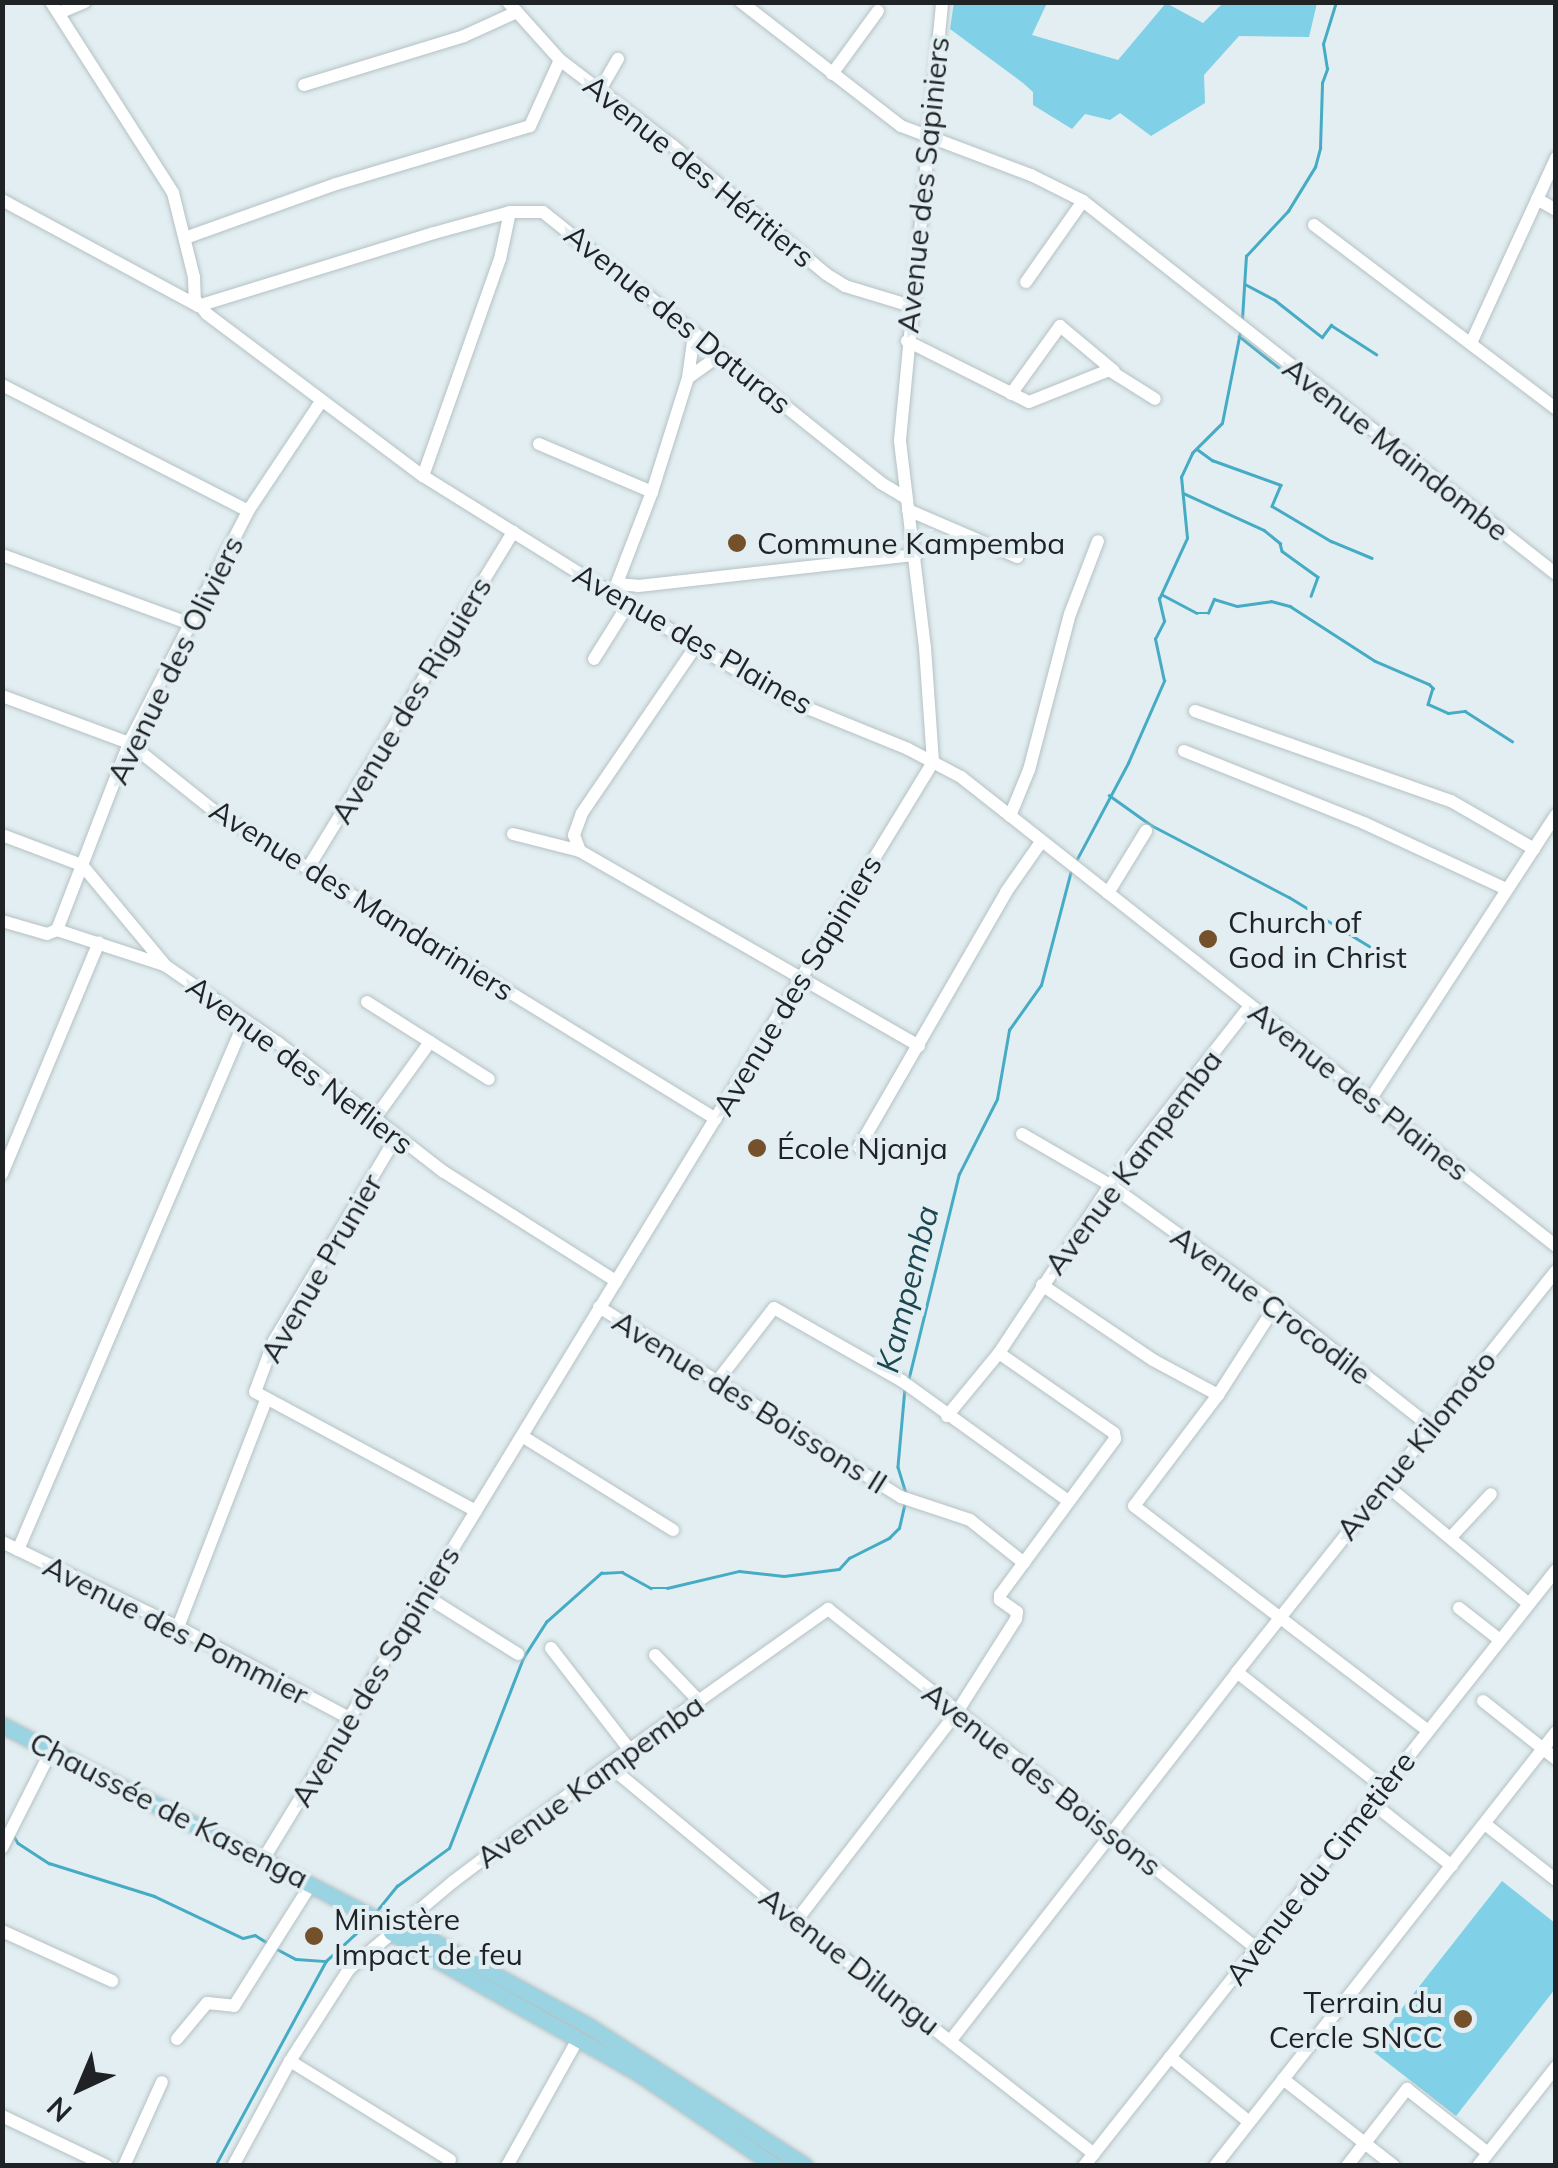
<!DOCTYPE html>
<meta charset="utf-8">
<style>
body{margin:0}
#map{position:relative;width:1558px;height:2168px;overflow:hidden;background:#e2eef1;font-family:Mulish,sans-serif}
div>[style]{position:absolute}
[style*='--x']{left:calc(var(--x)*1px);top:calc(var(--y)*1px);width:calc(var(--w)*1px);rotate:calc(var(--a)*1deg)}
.green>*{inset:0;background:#80d0e7}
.stream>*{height:2.5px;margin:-1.25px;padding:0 1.25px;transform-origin:1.25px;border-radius:1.25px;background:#46abc4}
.roads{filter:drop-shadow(0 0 2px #b5c1c4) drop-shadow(0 0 2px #b5c1c4)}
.minor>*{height:12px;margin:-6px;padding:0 6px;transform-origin:6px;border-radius:6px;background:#fff}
.major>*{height:15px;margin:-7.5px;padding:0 7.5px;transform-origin:7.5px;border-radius:7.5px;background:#9ad4e3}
.dots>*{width:28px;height:28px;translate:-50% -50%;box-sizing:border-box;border:5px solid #e2eef1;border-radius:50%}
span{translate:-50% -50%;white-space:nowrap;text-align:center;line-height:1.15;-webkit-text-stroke:8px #e2eef1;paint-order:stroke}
.street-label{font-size:30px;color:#1f2325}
.poi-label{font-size:30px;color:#1f2325}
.left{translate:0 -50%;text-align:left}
.right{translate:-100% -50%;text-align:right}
.water-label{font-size:32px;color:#1b4752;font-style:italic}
.frame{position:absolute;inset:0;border:5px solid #1f2325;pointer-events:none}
.north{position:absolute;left:30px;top:2038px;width:100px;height:100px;-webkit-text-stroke:8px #e2eef1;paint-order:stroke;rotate:224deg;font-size:28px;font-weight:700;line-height:40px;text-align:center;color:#1f2325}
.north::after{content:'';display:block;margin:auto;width:35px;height:45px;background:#1f2325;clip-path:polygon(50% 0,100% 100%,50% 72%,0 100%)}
</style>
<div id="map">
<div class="green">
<div style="clip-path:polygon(954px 2px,1047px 3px,1032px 35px,1118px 60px,1166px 3px,1203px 23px,1223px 3px,1317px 3px,1309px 37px,1239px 36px,1204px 75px,1205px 103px,1151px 136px,1120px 113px,1110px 120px,1085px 114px,1072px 129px,1033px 105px,1033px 92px,1023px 83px,950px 29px)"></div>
<div style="clip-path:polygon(1502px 1881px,1555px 1923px,1555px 1989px,1456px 2116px,1370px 2049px)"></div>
</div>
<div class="stream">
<div style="--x:1245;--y:284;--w:34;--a:28"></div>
<div style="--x:1275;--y:300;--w:60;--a:38.2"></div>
<div style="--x:1322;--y:337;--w:15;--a:-53"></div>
<div style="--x:1331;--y:325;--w:54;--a:32.8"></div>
<div style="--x:1242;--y:319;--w:63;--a:-86.4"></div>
<div style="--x:1246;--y:256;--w:62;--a:-47"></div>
<div style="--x:1288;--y:211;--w:52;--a:-58.5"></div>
<div style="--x:1315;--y:167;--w:20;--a:-75"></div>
<div style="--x:1320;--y:148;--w:65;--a:-88.2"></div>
<div style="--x:1322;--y:83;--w:15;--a:-70"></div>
<div style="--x:1327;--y:69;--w:25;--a:-99"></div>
<div style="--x:1323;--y:44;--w:44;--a:-72.8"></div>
<div style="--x:1239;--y:336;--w:117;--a:38.4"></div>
<div style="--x:1197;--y:449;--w:19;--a:36"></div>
<div style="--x:1212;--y:460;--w:73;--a:19.9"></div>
<div style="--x:1281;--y:485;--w:23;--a:113"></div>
<div style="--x:1272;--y:506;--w:69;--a:30.7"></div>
<div style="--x:1331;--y:541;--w:44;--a:22.5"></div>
<div style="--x:1183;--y:493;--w:89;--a:24.6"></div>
<div style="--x:1264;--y:530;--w:21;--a:39"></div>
<div style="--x:1280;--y:543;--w:8;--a:76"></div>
<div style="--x:1282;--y:551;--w:44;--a:35.8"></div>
<div style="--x:1318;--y:577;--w:20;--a:110"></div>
<div style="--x:1163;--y:595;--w:38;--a:28"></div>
<div style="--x:1197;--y:613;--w:11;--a:0"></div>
<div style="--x:1208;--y:613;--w:15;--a:-67"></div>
<div style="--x:1214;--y:599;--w:24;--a:17"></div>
<div style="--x:1237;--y:606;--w:34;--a:-8"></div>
<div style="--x:1271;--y:601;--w:20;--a:15"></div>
<div style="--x:1290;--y:606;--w:101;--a:32.9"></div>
<div style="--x:1375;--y:661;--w:59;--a:23.1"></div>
<div style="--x:1429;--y:684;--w:6;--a:45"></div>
<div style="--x:1433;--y:688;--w:17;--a:107"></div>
<div style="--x:1428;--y:704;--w:22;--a:24"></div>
<div style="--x:1448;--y:713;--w:17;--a:-7"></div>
<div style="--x:1465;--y:711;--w:56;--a:32.6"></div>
<div style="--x:1109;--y:795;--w:52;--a:35.5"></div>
<div style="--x:1151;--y:825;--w:156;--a:27.6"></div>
<div style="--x:1289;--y:897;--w:94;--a:31.5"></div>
<div style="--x:1077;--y:859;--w:109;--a:-62"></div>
<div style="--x:1128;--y:763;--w:90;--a:-66.3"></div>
<div style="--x:1164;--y:681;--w:43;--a:-102.1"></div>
<div style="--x:1155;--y:639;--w:20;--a:-63"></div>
<div style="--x:1164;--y:621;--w:23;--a:-103"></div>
<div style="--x:1159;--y:599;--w:67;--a:-65.3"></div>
<div style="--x:1187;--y:538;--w:61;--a:-95.6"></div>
<div style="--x:1181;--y:477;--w:26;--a:-65"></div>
<div style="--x:1192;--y:453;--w:42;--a:-45"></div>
<div style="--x:1222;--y:423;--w:93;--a:-78.8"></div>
<div style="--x:908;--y:1381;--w:213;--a:-76.2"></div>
<div style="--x:959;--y:1174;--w:84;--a:-63.1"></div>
<div style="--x:997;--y:1099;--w:70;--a:-80.1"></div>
<div style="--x:1009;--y:1030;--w:55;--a:-54.6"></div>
<div style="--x:1041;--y:985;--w:118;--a:-75.3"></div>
<div style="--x:905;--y:1388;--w:79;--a:95.1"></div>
<div style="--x:898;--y:1467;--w:28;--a:73"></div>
<div style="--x:13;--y:1835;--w:9;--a:58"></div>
<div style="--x:18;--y:1843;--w:37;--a:33"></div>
<div style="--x:49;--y:1863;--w:110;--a:17.4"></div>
<div style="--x:154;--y:1896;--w:98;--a:25.3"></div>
<div style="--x:243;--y:1938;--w:12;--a:-14"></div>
<div style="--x:255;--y:1935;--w:13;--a:32"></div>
<div style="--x:375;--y:1913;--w:35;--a:-51"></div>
<div style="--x:397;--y:1886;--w:64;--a:-36.2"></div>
<div style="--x:449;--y:1848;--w:204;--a:-68.7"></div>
<div style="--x:523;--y:1658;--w:43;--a:-57.4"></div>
<div style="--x:546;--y:1622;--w:74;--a:-41.7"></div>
<div style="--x:601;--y:1573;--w:21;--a:-3"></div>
<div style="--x:622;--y:1572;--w:33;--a:29"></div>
<div style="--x:651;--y:1588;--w:16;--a:0"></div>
<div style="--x:667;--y:1588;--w:74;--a:-13.3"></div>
<div style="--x:739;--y:1571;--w:45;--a:6.3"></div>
<div style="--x:784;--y:1576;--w:55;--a:-7.3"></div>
<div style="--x:839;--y:1569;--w:15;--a:-48"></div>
<div style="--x:849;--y:1558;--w:45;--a:-26.6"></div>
<div style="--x:889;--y:1538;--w:14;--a:-45"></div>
<div style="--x:899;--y:1528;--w:27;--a:-77"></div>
<div style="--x:277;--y:1949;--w:21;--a:28"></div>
<div style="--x:296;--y:1959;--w:30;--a:4"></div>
<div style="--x:215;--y:2166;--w:233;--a:-61.6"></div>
<div style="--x:326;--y:1961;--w:56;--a:-42.8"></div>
</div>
<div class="roads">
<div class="minor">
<div style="--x:51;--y:2;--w:227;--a:57.4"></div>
<div style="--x:173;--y:193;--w:87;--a:76"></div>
<div style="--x:194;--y:277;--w:23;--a:88"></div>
<div style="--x:195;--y:300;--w:18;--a:49"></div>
<div style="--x:207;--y:314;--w:270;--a:36.9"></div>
<div style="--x:423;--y:476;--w:322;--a:31.9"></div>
<div style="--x:696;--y:646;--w:109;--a:30.3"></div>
<div style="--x:790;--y:701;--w:127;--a:22.1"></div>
<div style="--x:908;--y:749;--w:60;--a:27.8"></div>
<div style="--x:961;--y:777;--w:758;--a:38.25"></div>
<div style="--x:508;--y:2;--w:78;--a:48.1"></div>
<div style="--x:560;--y:60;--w:142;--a:37.3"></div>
<div style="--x:673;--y:146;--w:199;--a:39.9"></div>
<div style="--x:826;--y:274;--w:22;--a:32"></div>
<div style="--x:845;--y:286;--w:69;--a:16.9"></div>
<div style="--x:741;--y:2;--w:202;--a:37.8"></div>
<div style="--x:901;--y:126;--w:139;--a:20.7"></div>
<div style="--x:1031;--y:175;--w:58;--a:26.6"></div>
<div style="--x:1083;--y:201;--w:602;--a:38.26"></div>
<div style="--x:59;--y:13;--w:28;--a:-23"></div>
<div style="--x:832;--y:74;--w:78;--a:-53.9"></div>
<div style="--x:304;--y:85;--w:167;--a:-17"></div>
<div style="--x:464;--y:36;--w:58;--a:-24.4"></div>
<div style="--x:600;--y:90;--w:36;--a:-60"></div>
<div style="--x:1537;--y:199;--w:22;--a:30"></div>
<div style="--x:2;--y:200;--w:223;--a:28.4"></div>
<div style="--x:198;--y:306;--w:247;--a:-17.2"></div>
<div style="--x:434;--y:233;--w:79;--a:-15.4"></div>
<div style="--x:510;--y:212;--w:33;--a:0"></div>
<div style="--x:543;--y:212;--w:433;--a:38.7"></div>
<div style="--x:881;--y:483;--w:29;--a:31"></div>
<div style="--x:1314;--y:225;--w:304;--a:37.2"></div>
<div style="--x:185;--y:238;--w:160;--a:-19.7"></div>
<div style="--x:336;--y:184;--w:202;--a:-16.6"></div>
<div style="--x:530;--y:126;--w:72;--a:-65.6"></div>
<div style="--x:1026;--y:282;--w:99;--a:-54.9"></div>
<div style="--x:907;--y:341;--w:136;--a:26.6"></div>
<div style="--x:1029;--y:402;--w:86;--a:-21.8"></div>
<div style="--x:1109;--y:370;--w:54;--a:32.2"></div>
<div style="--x:1471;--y:343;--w:204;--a:-65.3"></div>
<div style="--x:688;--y:378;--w:39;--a:-36"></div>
<div style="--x:2;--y:385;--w:276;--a:27.1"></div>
<div style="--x:1011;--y:394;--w:84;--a:-54.2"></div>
<div style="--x:1060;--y:326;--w:70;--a:39.8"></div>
<div style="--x:539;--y:444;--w:123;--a:23"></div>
<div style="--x:423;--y:476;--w:230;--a:-70.5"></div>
<div style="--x:500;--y:259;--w:48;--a:-78"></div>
<div style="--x:908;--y:510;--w:119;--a:23.3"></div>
<div style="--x:2;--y:555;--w:201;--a:20.1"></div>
<div style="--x:617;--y:584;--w:21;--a:5"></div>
<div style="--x:638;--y:586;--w:280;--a:-6.4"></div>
<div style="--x:614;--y:591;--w:106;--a:-69"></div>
<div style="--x:652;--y:492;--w:120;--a:-72.5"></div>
<div style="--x:688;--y:378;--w:44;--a:-82.2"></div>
<div style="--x:594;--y:659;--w:66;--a:-58"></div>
<div style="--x:2;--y:696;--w:135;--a:20.3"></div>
<div style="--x:129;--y:743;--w:107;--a:38.6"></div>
<div style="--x:213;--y:810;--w:590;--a:31.56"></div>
<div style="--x:1195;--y:711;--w:271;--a:19.4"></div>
<div style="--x:1451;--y:801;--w:96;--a:30"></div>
<div style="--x:1184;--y:751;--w:194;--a:21.8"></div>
<div style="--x:1364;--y:823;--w:157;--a:24.9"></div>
<div style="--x:1010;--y:816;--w:50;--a:-67.6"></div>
<div style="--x:1029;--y:770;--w:161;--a:-75.3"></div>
<div style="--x:1070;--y:614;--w:78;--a:-69"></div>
<div style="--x:513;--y:834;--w:69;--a:14.2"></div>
<div style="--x:580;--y:851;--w:391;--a:29.9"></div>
<div style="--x:2;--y:835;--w:85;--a:20.6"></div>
<div style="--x:82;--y:865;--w:131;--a:50.3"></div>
<div style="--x:166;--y:966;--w:136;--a:34.5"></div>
<div style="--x:278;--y:1043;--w:210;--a:37.9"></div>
<div style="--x:444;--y:1172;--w:204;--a:32.4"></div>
<div style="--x:580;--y:851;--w:17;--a:-111"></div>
<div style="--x:574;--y:835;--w:23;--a:-70"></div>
<div style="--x:582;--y:813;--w:202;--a:-55.7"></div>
<div style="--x:308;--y:868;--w:394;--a:-58.6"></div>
<div style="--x:1108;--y:893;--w:73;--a:-58.5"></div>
<div style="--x:2;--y:921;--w:47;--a:16.1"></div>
<div style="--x:47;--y:934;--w:11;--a:-22"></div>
<div style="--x:57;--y:930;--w:113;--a:18.1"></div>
<div style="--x:57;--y:930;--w:200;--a:-68.9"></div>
<div style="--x:129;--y:743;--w:261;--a:-62.8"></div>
<div style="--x:248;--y:511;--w:130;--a:-56.3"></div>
<div style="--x:367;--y:1002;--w:144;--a:32.3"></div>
<div style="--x:1370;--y:1100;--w:340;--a:-56.9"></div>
<div style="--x:375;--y:1118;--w:94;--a:-54.1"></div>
<div style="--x:1022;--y:1134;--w:102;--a:30.1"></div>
<div style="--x:1110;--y:1185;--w:205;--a:35.9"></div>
<div style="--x:1276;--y:1305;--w:196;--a:38.2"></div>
<div style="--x:397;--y:1136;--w:239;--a:121"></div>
<div style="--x:274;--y:1341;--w:54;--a:110.4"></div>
<div style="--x:255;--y:1392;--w:251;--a:28.3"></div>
<div style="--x:859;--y:1147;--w:294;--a:-60"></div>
<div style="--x:1006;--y:892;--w:61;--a:-55"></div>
<div style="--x:2;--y:1174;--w:251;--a:-67.3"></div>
<div style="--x:1042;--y:1285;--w:134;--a:34"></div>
<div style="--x:1153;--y:1360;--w:74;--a:28.3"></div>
<div style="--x:1276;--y:1305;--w:107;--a:122.8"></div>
<div style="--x:1218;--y:1395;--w:139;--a:127.1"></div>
<div style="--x:1134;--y:1506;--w:370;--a:37.4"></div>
<div style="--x:599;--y:1307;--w:357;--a:32.2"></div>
<div style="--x:901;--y:1497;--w:73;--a:18.4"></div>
<div style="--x:970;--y:1520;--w:69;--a:38.5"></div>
<div style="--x:715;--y:1384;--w:96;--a:-52.2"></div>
<div style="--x:774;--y:1308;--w:147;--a:29.7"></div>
<div style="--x:902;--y:1381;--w:203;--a:35.8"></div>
<div style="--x:947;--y:1416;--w:82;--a:-50.5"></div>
<div style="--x:999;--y:1353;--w:201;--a:-56.5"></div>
<div style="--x:1110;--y:1185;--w:227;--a:-52"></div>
<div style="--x:522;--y:1436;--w:178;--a:31.9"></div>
<div style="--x:1385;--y:1484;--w:186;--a:39.8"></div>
<div style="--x:1452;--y:1536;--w:57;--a:-47.1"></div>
<div style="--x:2;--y:1542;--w:195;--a:25.8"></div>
<div style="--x:178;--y:1627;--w:194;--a:28"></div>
<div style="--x:18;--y:1550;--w:573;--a:-66.79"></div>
<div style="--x:424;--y:1595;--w:111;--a:32.1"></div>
<div style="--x:1459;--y:1608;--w:52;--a:38"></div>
<div style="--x:178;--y:1627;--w:243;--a:-68.8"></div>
<div style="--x:551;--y:1648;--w:128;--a:52.3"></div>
<div style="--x:655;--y:1655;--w:64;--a:46.3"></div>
<div style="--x:1483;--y:1701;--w:93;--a:38.5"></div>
<div style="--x:608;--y:1765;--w:244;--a:39.7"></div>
<div style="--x:796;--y:1921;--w:378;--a:38"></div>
<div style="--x:1383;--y:1787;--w:186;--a:-141.8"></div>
<div style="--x:1237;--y:1672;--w:512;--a:-51.5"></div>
<div style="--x:1371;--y:1802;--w:103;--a:38.3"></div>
<div style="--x:1485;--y:1824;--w:90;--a:38.3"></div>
<div style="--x:2;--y:1848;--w:111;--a:-63.2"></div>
<div style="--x:264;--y:1858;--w:1284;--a:-58.6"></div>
<div style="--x:933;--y:762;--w:114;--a:-94"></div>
<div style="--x:925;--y:648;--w:209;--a:-96.9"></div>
<div style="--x:900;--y:440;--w:440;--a:-84.5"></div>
<div style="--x:796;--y:1921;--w:264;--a:-52.4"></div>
<div style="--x:957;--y:1712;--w:110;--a:-57.6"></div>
<div style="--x:1016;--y:1619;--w:7;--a:-82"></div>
<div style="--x:1017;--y:1612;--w:21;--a:-145"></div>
<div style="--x:1000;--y:1600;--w:5;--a:-90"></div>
<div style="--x:1000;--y:1595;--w:194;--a:-53.6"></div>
<div style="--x:1115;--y:1439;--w:6;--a:-99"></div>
<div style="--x:1114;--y:1433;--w:140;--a:-145.2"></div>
<div style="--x:2;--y:1931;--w:121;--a:24.4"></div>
<div style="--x:177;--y:2039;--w:47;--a:-50.2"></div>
<div style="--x:207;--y:2003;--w:27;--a:6"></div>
<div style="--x:234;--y:2006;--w:144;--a:-57.7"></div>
<div style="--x:951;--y:2040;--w:466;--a:-52.1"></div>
<div style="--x:1170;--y:2057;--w:102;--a:39.4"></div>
<div style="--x:290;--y:2061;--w:188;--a:31.7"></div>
<div style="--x:1283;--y:2079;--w:141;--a:38.1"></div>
<div style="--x:2;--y:2116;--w:116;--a:25.5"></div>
<div style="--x:124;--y:2166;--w:92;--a:-65.7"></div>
<div style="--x:233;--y:2166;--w:119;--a:-61.5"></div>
<div style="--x:290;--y:2061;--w:109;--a:-57.3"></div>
<div style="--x:349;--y:1969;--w:137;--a:-40"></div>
<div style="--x:454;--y:1881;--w:193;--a:-37"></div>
<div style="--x:608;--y:1765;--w:270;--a:-35.3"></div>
<div style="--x:828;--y:1609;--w:546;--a:38.38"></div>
<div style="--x:507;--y:2166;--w:145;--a:-60.8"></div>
<div style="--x:1084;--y:2166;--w:760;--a:-51.62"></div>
<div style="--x:1215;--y:2166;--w:552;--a:-51.84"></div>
<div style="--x:1347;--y:2166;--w:98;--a:-52.1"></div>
<div style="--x:1407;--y:2089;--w:103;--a:38.3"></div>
<div style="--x:1478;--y:2166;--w:126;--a:-51.8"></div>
</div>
<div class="major">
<div style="--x:2;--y:1725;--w:435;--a:27.4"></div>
<div style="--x:388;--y:1925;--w:14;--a:-4"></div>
<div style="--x:402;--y:1924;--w:213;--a:28.6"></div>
<div style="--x:589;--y:2026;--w:257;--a:32.9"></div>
<div style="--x:388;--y:1925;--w:8;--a:67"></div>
<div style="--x:391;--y:1932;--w:48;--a:31.4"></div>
<div style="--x:432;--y:1957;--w:236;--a:29.4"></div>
<div style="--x:638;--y:2073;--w:166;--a:34.2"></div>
</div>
</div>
<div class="dots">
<div style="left:737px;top:543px;background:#74512a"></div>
<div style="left:1208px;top:939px;background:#74512a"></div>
<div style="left:757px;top:1148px;background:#74512a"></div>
<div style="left:314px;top:1936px;background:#74512a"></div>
<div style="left:1463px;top:2019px;background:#74512a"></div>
</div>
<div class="street-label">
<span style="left:699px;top:171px;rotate:39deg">Avenue des Héritiers</span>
<span style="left:923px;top:185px;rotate:-84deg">Avenue des Sapiniers</span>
<span style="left:678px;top:319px;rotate:39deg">Avenue des Daturas</span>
<span style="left:1396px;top:449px;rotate:38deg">Avenue Maindombe</span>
<span style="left:693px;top:639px;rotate:30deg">Avenue des Plaines</span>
<span style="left:175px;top:660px;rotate:-64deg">Avenue des Oliviers</span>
<span style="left:411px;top:700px;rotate:-59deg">Avenue des Riguiers</span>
<span style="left:362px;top:900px;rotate:32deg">Avenue des Mandariniers</span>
<span style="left:797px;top:985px;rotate:-59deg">Avenue des Sapiniers</span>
<span style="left:300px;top:1065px;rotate:37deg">Avenue des Nefliers</span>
<span style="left:1359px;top:1091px;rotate:38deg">Avenue des Plaines</span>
<span style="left:1133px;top:1162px;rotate:-53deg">Avenue Kampemba</span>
<span style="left:321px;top:1268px;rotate:-60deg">Avenue Prunier</span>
<span style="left:1271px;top:1305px;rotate:37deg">Avenue Crocodile</span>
<span style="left:750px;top:1402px;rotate:32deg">Avenue des Boissons II</span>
<span style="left:1416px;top:1445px;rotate:-51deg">Avenue Kilomoto</span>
<span style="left:176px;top:1630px;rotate:27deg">Avenue des Pommier</span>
<span style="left:375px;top:1676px;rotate:-59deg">Avenue des Sapiniers</span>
<span style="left:1042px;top:1779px;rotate:38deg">Avenue des Boissons</span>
<span style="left:590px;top:1781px;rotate:-36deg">Avenue Kampemba</span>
<span style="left:169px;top:1810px;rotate:27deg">Chaussée de Kasenga</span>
<span style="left:1320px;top:1868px;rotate:-52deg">Avenue du Cimetière</span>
<span style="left:850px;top:1961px;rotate:38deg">Avenue Dilungu</span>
</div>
<div class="poi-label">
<span class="left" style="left:757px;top:543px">Commune Kampemba</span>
<span class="left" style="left:1228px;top:939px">Church of<br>God in Christ</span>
<span class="left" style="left:777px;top:1148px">École Njanja</span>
<span class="left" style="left:334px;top:1936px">Ministère<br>Impact de feu</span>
<span class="right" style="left:1443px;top:2019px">Terrain du<br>Cercle SNCC</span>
</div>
<div class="water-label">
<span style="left:907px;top:1289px;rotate:-76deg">Kampemba</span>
</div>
<div class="frame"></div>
<div class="north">N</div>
</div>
